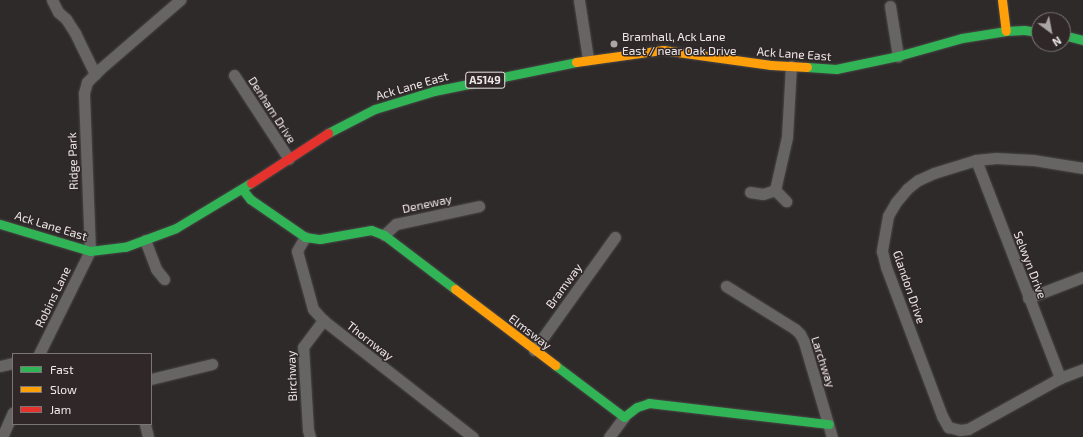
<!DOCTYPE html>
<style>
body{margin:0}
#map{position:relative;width:1083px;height:437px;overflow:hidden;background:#2e2a2a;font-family:"Exo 2",sans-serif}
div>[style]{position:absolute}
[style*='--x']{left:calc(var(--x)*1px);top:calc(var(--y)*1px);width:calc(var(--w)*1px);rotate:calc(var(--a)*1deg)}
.roads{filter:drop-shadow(0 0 1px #494646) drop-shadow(0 0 1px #494646)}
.street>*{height:11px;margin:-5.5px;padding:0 5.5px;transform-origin:5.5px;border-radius:5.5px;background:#676464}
.fast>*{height:9px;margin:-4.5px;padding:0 4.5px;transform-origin:4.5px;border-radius:4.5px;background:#30b455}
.slow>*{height:9px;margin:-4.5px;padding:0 4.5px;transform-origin:4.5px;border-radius:4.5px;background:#ff9f0a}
.jam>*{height:9px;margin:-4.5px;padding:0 4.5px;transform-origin:4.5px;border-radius:4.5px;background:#e5322d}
.dots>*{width:11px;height:11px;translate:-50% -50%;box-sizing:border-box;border:2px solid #302828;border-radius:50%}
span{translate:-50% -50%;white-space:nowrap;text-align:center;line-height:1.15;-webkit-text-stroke:3px #302828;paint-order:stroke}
.shield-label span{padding:1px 3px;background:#302828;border:1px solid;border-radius:3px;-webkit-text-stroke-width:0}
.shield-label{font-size:11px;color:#eee8e8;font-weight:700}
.poi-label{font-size:12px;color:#eee8e8}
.left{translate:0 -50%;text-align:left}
.street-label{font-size:12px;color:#eee8e8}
.legend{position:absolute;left:12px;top:353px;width:140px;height:72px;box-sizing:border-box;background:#302828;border:1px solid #7c7575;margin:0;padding:5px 7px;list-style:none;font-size:12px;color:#eee8e8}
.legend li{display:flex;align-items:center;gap:8px;height:20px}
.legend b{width:20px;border:1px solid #7c7575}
.north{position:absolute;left:1031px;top:12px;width:40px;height:40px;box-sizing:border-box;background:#302828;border:1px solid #7c7575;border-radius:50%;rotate:148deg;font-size:11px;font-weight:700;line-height:16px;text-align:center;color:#eee8e8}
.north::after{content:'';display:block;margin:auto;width:14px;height:18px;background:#aba6a6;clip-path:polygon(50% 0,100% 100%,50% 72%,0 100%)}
</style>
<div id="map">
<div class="roads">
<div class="street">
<div style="--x:52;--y:0;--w:13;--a:63"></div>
<div style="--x:58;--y:12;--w:11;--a:41"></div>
<div style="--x:66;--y:19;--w:17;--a:57"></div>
<div style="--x:75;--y:33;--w:46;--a:64"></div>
<div style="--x:579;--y:0;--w:60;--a:81.3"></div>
<div style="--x:890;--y:6;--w:51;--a:80.9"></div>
<div style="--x:234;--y:75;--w:100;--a:56.8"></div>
<div style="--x:976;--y:160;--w:234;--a:68.9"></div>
<div style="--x:1083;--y:168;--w:51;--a:-170.9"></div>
<div style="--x:1033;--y:160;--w:37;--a:-177"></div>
<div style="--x:996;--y:158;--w:20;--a:174"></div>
<div style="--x:976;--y:160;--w:44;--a:162.8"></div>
<div style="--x:934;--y:173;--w:17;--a:156"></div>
<div style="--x:918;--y:180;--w:14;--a:141"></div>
<div style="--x:907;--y:189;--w:17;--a:130"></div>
<div style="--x:896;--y:202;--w:16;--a:120"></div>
<div style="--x:888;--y:216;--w:36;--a:100"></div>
<div style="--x:882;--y:251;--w:16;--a:76"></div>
<div style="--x:886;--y:267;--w:159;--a:69.4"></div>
<div style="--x:942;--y:416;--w:13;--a:61"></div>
<div style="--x:948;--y:427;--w:12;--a:14"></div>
<div style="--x:960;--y:430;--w:8;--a:-7"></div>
<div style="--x:968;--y:429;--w:105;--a:-29"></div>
<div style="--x:1060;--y:378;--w:25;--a:-21"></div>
<div style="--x:775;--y:190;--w:16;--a:45"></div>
<div style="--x:750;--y:192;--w:13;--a:9"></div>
<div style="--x:763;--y:194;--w:13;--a:-18"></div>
<div style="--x:775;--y:190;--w:54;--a:-77.2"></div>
<div style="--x:787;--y:137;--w:71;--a:-86.8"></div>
<div style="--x:384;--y:235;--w:16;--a:-43"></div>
<div style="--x:396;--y:224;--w:85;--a:-12.2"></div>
<div style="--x:305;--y:237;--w:16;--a:120"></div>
<div style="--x:297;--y:251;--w:60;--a:74.6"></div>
<div style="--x:313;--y:309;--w:15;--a:48"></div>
<div style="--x:323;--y:320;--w:190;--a:38"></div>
<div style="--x:145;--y:240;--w:31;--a:69"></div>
<div style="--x:156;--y:269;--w:13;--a:51"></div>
<div style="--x:726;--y:286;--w:81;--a:31.9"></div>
<div style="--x:795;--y:329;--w:7;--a:45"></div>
<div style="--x:800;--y:334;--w:9;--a:63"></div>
<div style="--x:804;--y:342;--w:99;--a:73.6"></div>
<div style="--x:1028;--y:298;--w:59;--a:-20.9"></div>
<div style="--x:534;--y:350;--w:139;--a:-54.4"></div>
<div style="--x:39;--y:354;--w:115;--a:-63.7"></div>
<div style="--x:90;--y:251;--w:158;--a:-92.2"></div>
<div style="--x:84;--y:93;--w:11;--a:-75"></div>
<div style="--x:87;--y:82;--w:18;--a:-45"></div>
<div style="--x:100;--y:69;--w:106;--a:-40.8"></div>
<div style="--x:0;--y:366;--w:13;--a:-13"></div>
<div style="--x:151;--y:379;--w:63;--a:-13.8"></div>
<div style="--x:145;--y:424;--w:13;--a:77"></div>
<div style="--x:2;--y:437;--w:27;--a:-66"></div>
<div style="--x:310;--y:437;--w:7;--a:-106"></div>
<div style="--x:308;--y:430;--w:83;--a:-93.4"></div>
<div style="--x:303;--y:347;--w:34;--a:-53"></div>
<div style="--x:609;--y:437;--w:25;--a:-53"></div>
</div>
<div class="fast">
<div style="--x:1063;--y:35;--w:21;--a:14"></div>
<div style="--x:807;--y:67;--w:29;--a:4"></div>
<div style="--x:836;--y:69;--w:63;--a:-11.8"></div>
<div style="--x:898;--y:56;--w:66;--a:-15.7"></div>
<div style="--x:962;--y:38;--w:45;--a:-9"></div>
<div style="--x:1006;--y:31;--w:18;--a:-3"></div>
<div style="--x:1024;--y:30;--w:15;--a:8"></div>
<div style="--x:328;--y:133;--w:53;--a:-27.1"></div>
<div style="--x:375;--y:109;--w:62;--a:-17"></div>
<div style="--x:434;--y:91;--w:145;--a:-11.5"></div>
<div style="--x:242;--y:189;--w:13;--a:51"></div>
<div style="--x:250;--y:199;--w:67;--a:34.6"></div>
<div style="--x:305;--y:237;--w:15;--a:8"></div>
<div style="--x:320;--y:239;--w:52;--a:-10"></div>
<div style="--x:371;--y:230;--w:14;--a:21"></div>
<div style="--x:384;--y:235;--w:89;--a:37.3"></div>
<div style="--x:0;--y:224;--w:94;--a:16.7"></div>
<div style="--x:90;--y:251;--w:35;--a:-7"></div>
<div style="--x:125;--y:247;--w:54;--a:-20.4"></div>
<div style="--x:176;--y:228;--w:87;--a:-31"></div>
<div style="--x:555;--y:365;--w:86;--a:37"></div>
<div style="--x:624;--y:417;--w:16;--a:-38"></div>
<div style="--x:637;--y:407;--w:13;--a:-18"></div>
<div style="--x:649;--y:403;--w:181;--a:6.7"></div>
</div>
<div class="slow">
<div style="--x:1002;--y:0;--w:31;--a:83"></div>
<div style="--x:576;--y:62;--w:88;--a:-7.9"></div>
<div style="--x:663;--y:50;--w:109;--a:7.9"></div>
<div style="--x:771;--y:65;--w:36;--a:3"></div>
<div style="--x:455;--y:289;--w:126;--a:37.2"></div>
</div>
<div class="jam">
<div style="--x:251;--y:183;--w:92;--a:-33"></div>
</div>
</div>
<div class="dots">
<div style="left:614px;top:44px;background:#aba6a6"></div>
</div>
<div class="shield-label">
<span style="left:485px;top:80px">A5149</span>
</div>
<div class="poi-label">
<span class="left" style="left:622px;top:44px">Bramhall, Ack Lane<br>East / near Oak Drive</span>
</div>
<div class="street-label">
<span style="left:794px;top:54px;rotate:4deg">Ack Lane East</span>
<span style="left:412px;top:86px;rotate:-16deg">Ack Lane East</span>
<span style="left:272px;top:110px;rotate:57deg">Denham Drive</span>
<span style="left:73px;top:161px;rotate:-92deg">Ridge Park</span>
<span style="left:427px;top:204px;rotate:-12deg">Deneway</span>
<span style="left:51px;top:226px;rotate:17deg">Ack Lane East</span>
<span style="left:1030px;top:265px;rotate:69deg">Selwyn Drive</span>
<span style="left:564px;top:286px;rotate:-54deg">Bramway</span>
<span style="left:909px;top:287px;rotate:71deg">Glandon Drive</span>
<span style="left:53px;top:297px;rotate:-64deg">Robins Lane</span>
<span style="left:530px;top:332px;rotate:37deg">Elmsway</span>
<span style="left:370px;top:341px;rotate:38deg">Thornway</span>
<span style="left:823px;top:362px;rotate:72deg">Larchway</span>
<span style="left:292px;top:376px;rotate:-92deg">Birchway</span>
</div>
<ul class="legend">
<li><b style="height:5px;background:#30b455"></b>Fast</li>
<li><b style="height:5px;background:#ff9f0a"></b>Slow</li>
<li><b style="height:5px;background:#e5322d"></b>Jam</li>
</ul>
<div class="north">N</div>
</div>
